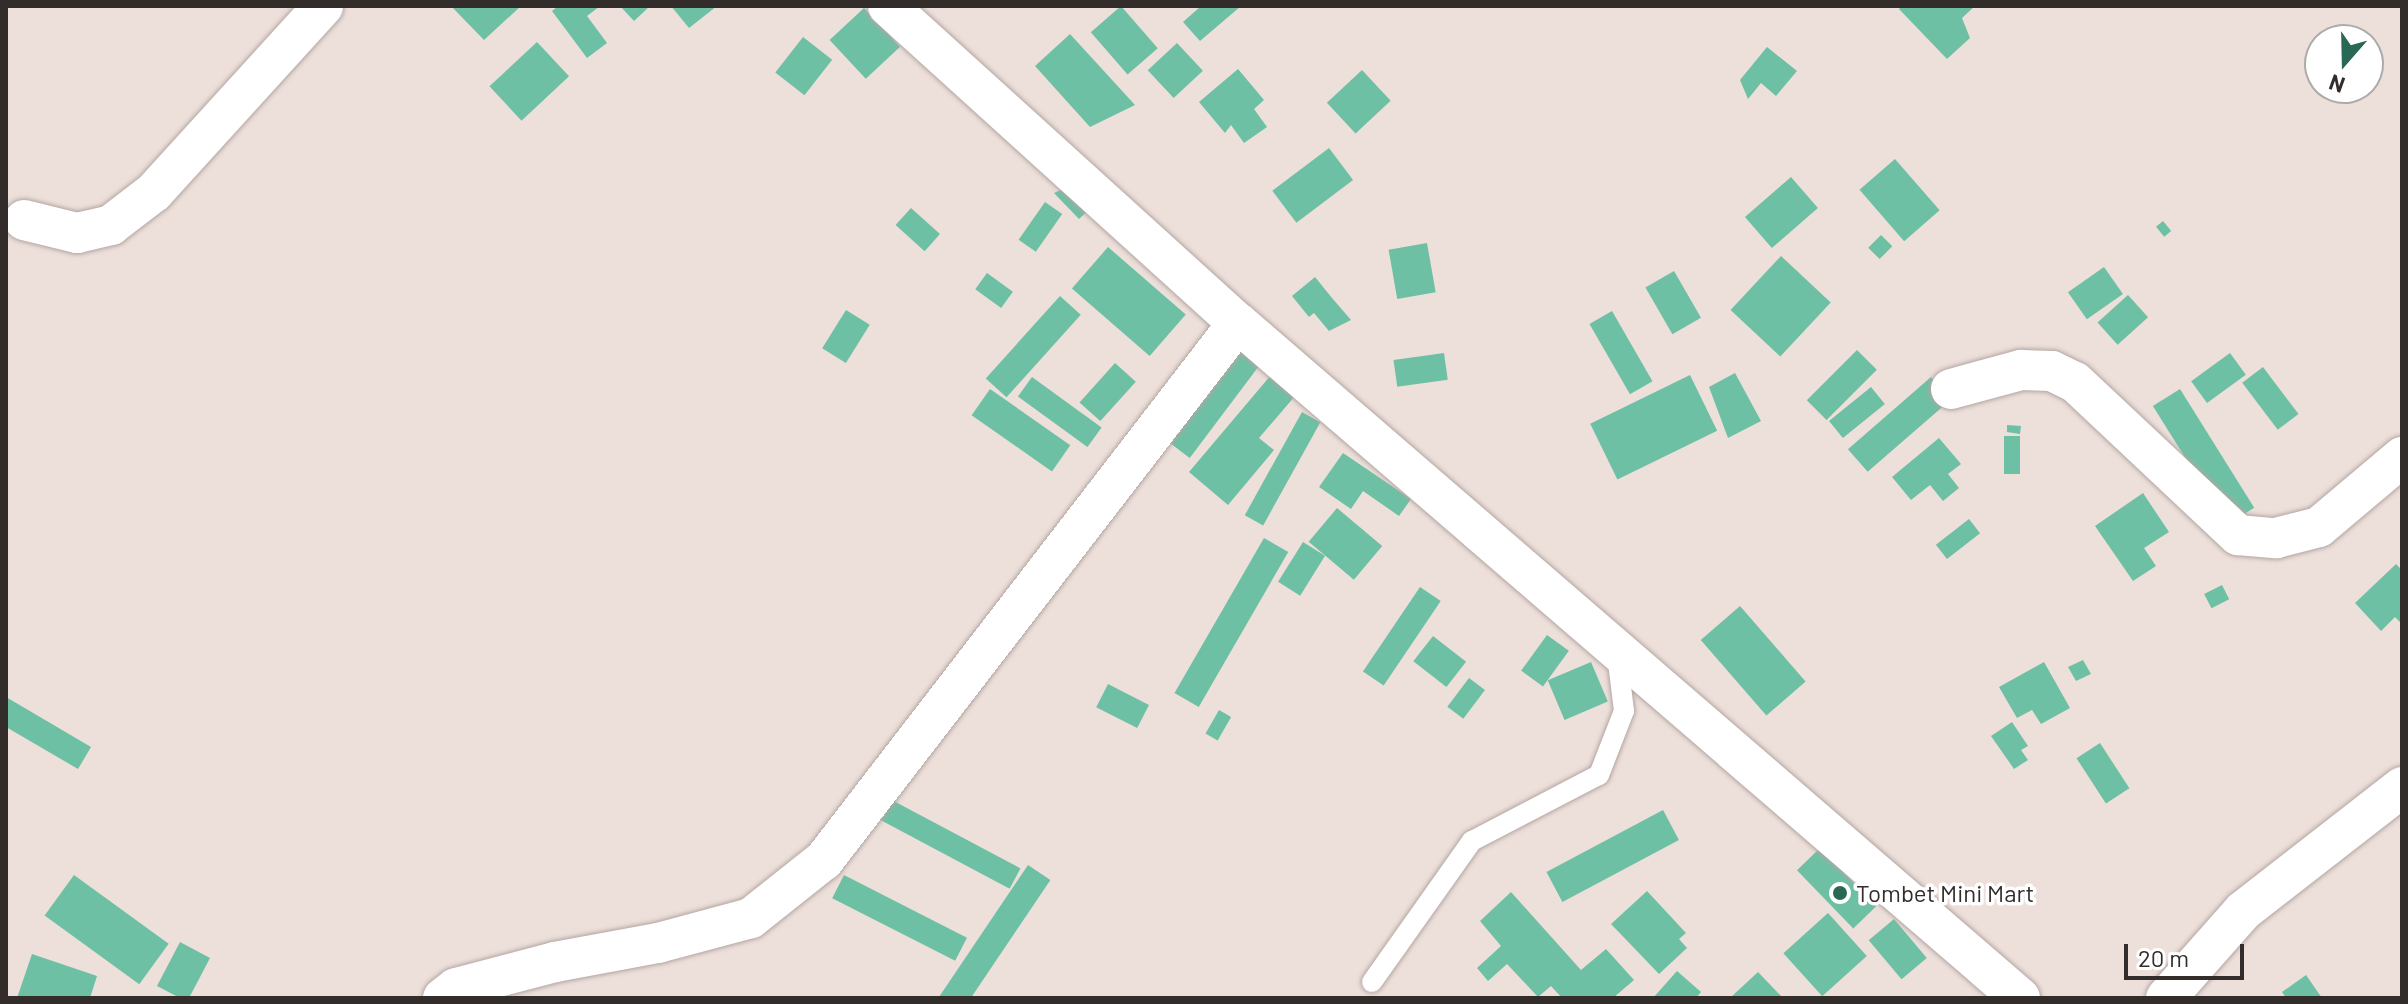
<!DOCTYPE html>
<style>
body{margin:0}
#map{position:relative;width:2408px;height:1004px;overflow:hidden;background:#eddfda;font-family:Barlow,sans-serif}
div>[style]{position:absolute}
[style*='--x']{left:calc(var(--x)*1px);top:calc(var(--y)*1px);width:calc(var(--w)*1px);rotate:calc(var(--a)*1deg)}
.building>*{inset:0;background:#6ec0a5;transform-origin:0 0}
.roads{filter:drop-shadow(0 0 2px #b3a6a2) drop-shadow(0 0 2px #b3a6a2)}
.service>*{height:20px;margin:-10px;padding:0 10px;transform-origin:10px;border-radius:10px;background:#fff}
.minor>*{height:40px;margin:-20px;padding:0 20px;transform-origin:20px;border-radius:20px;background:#fff}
.dots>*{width:22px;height:22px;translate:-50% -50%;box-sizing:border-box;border:4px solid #fff;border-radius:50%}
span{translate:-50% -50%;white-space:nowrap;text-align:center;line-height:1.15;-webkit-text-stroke:7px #fff;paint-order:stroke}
.poi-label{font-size:24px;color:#322d2b}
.left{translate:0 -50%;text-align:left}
.frame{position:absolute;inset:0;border:8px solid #322d2b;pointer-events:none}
.north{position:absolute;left:2304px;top:24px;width:80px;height:80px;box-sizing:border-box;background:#fff;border:2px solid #adabaa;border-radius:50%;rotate:200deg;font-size:22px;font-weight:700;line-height:32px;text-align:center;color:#322d2b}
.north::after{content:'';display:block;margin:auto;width:28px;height:36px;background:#296855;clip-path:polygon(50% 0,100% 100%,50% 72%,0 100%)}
.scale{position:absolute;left:2124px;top:944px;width:120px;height:36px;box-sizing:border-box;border:4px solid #322d2b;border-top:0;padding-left:10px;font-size:24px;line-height:28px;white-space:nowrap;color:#322d2b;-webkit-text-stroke:6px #fff;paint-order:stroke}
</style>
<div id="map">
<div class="building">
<div style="clip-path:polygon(451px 6px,521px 6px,484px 40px)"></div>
<div style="clip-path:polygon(558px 6px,600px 6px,587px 16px,607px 43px,587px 58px,552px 11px)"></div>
<div style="clip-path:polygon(620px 6px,650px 6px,634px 21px)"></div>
<div style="clip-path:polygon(671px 6px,717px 6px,689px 28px)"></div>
<div style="left:1121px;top:6px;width:56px;height:40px;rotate:49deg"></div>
<div style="clip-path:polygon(1201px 6px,1241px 6px,1200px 41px,1183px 22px)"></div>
<div style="clip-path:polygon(1902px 6px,1975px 6px,1962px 18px,1970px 38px,1947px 59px,1899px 9px)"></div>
<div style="left:864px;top:8px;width:53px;height:47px;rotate:47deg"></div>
<div style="clip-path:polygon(1070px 34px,1135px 105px,1090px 127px,1035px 66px)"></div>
<div style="left:803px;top:37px;width:37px;height:45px;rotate:38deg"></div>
<div style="left:537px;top:42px;width:47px;height:65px;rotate:47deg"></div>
<div style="left:1177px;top:43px;width:38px;height:40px;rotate:47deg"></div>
<div style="clip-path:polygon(1767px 47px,1797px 71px,1776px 96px,1761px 83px,1748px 99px,1740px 80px)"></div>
<div style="clip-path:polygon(1238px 69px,1264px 100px,1254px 109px,1267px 127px,1244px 143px,1231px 125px,1225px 133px,1199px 102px)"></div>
<div style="left:1362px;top:70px;width:42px;height:48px;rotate:47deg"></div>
<div style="left:1329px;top:148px;width:40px;height:71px;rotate:53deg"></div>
<div style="left:1895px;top:159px;width:68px;height:47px;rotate:49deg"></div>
<div style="left:1791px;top:177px;width:41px;height:61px;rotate:49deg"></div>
<div style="clip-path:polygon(1072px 185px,1093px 206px,1079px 219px,1054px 193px)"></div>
<div style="left:1045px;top:202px;width:21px;height:46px;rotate:35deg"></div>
<div style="left:911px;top:208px;width:39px;height:23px;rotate:42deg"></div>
<div style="left:2163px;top:221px;width:13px;height:9px;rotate:51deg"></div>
<div style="left:1881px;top:235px;width:16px;height:18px;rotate:45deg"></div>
<div style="left:1427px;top:243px;width:50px;height:39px;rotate:80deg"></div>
<div style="left:1108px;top:247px;width:103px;height:55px;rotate:41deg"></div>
<div style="left:1781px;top:256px;width:68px;height:74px;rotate:43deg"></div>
<div style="left:2104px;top:267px;width:33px;height:44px;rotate:55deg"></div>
<div style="left:1674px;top:271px;width:54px;height:33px;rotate:60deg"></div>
<div style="left:987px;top:273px;width:32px;height:20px;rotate:36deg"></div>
<div style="clip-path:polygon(1315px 277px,1332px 298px,1351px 320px,1329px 331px,1314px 313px,1309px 317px,1292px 296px)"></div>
<div style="left:2128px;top:295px;width:30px;height:41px;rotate:48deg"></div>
<div style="left:1060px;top:296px;width:28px;height:111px;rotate:42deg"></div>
<div style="left:846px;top:310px;width:28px;height:45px;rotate:32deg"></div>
<div style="left:1612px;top:311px;width:81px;height:26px;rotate:60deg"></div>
<div style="left:1237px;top:337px;width:35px;height:125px;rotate:37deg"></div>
<div style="left:1857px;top:350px;width:28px;height:71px;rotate:45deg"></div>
<div style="left:1444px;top:353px;width:27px;height:51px;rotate:82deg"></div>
<div style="left:2230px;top:353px;width:27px;height:48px;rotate:54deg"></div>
<div style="left:1115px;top:363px;width:28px;height:53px;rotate:42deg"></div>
<div style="left:2263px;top:367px;width:59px;height:26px;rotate:53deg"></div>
<div style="clip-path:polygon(1735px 373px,1761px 421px,1728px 438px,1709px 387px)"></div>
<div style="clip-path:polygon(1271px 375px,1295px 396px,1259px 438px,1274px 450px,1228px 505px,1189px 472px)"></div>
<div style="left:1690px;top:375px;width:62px;height:111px;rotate:64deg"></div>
<div style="left:1032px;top:377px;width:86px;height:24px;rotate:36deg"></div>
<div style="left:1931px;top:377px;width:30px;height:110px;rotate:49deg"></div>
<div style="left:1871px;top:387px;width:22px;height:54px;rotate:51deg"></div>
<div style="left:990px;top:389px;width:98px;height:32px;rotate:35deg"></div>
<div style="left:2180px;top:389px;width:140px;height:32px;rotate:58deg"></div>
<div style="left:1302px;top:412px;width:21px;height:118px;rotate:29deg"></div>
<div style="clip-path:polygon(2007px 425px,2021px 426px,2020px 434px,2007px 432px)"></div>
<div style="left:2004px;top:436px;width:16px;height:38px"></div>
<div style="clip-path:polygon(1939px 438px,1961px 464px,1948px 474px,1959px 488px,1943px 501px,1930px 485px,1911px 500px,1892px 477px)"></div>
<div style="clip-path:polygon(1343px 453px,1411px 499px,1399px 516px,1363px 491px,1351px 509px,1319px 487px)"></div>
<div style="clip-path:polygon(2143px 493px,2169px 532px,2144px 548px,2156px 566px,2133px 581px,2095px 526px)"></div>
<div style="left:1337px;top:508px;width:59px;height:44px;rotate:40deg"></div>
<div style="left:1969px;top:519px;width:18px;height:42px;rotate:52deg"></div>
<div style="left:1264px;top:538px;width:28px;height:179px;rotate:30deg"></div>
<div style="left:1303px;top:542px;width:26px;height:47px;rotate:32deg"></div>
<div style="clip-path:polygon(2396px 564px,2402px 570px,2402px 624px,2395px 617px,2381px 631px,2355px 603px)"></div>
<div style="left:2222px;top:585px;width:16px;height:20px;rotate:63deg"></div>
<div style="left:1420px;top:587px;width:25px;height:102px;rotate:34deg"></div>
<div style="left:1740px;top:606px;width:100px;height:52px;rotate:49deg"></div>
<div style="left:1547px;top:635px;width:27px;height:44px;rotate:36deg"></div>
<div style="left:1433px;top:636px;width:42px;height:32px;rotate:38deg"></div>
<div style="clip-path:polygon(2083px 660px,2091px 674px,2076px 681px,2068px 667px)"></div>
<div style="left:1591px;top:662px;width:43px;height:47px;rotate:67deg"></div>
<div style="clip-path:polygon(2044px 662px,2070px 708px,2041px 724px,2032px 710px,2017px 718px,1999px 687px)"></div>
<div style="left:1469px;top:678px;width:20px;height:36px;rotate:37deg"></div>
<div style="left:1108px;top:684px;width:46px;height:26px;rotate:27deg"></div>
<div style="clip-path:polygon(6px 697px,91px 747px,78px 769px,6px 727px)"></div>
<div style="left:1219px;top:710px;width:14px;height:27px;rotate:30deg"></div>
<div style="clip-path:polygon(2012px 722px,2028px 746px,2021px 750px,2028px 760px,2014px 769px,1991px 736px)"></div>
<div style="left:2100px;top:743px;width:54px;height:28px;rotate:57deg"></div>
<div style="left:888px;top:798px;width:150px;height:23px;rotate:28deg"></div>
<div style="left:1663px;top:810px;width:34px;height:132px;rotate:62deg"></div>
<div style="left:1820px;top:848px;width:81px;height:32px;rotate:46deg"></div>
<div style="left:1028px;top:865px;width:27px;height:161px;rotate:34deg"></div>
<div style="left:74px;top:875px;width:117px;height:50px;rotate:36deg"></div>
<div style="left:844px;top:875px;width:138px;height:26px;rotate:27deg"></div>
<div style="clip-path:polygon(1647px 891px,1686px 933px,1679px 939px,1687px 948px,1659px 974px,1611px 924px)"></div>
<div style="clip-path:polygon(1511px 892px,1581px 970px,1606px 949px,1634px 980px,1613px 998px,1562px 998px,1551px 986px,1538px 997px,1507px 964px,1488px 981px,1477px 968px,1501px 946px,1480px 921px)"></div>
<div style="left:1828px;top:913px;width:58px;height:60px;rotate:48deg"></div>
<div style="left:1894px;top:919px;width:51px;height:33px;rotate:50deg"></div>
<div style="clip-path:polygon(180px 942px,210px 958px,189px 998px,180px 998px,157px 986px)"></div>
<div style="clip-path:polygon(32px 954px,97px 976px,90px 998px,17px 998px)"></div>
<div style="clip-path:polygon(1677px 971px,1701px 992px,1696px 998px,1653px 998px)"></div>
<div style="clip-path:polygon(1758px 972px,1783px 998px,1730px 998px)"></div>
<div style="clip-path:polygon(2306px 975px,2322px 998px,2286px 998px,2282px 992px)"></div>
</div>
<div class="roads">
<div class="service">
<div style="--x:1372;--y:982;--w:173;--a:-54.7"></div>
<div style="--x:1472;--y:841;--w:143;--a:-27.5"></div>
<div style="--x:1599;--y:775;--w:69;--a:-68.7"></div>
<div style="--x:1624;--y:711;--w:57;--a:-97"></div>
</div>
<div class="minor">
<div style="--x:888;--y:6;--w:472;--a:42.2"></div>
<div style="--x:1238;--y:323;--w:1033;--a:40.8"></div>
<div style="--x:24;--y:220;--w:55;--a:13.8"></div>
<div style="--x:77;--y:233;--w:35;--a:-13"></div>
<div style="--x:111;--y:225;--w:54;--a:-37.5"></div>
<div style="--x:154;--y:192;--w:251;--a:-47.7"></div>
<div style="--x:1951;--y:389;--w:73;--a:-15.2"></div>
<div style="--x:2021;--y:370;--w:31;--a:2"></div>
<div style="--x:2052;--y:371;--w:25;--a:26"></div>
<div style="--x:2075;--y:382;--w:224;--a:43.2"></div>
<div style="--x:2238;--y:535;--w:38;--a:5"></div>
<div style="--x:2276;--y:538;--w:44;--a:-14.3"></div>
<div style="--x:2319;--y:527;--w:109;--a:-40.1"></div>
<div style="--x:443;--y:998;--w:16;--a:-38"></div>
<div style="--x:456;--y:988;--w:102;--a:-14.7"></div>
<div style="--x:555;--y:962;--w:105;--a:-10.5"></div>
<div style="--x:658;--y:943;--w:96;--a:-15"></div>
<div style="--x:751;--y:918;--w:93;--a:-38.5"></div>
<div style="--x:824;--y:860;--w:678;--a:-52.37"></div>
<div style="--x:2166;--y:998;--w:116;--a:-48.5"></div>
<div style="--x:2243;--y:911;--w:202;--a:-37.9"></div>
</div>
</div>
<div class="dots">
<div style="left:1840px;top:893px;background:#296855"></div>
</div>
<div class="poi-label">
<span class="left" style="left:1856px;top:893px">Tombet Mini Mart</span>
</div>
<div class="frame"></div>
<div class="north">N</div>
<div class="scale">20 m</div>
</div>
